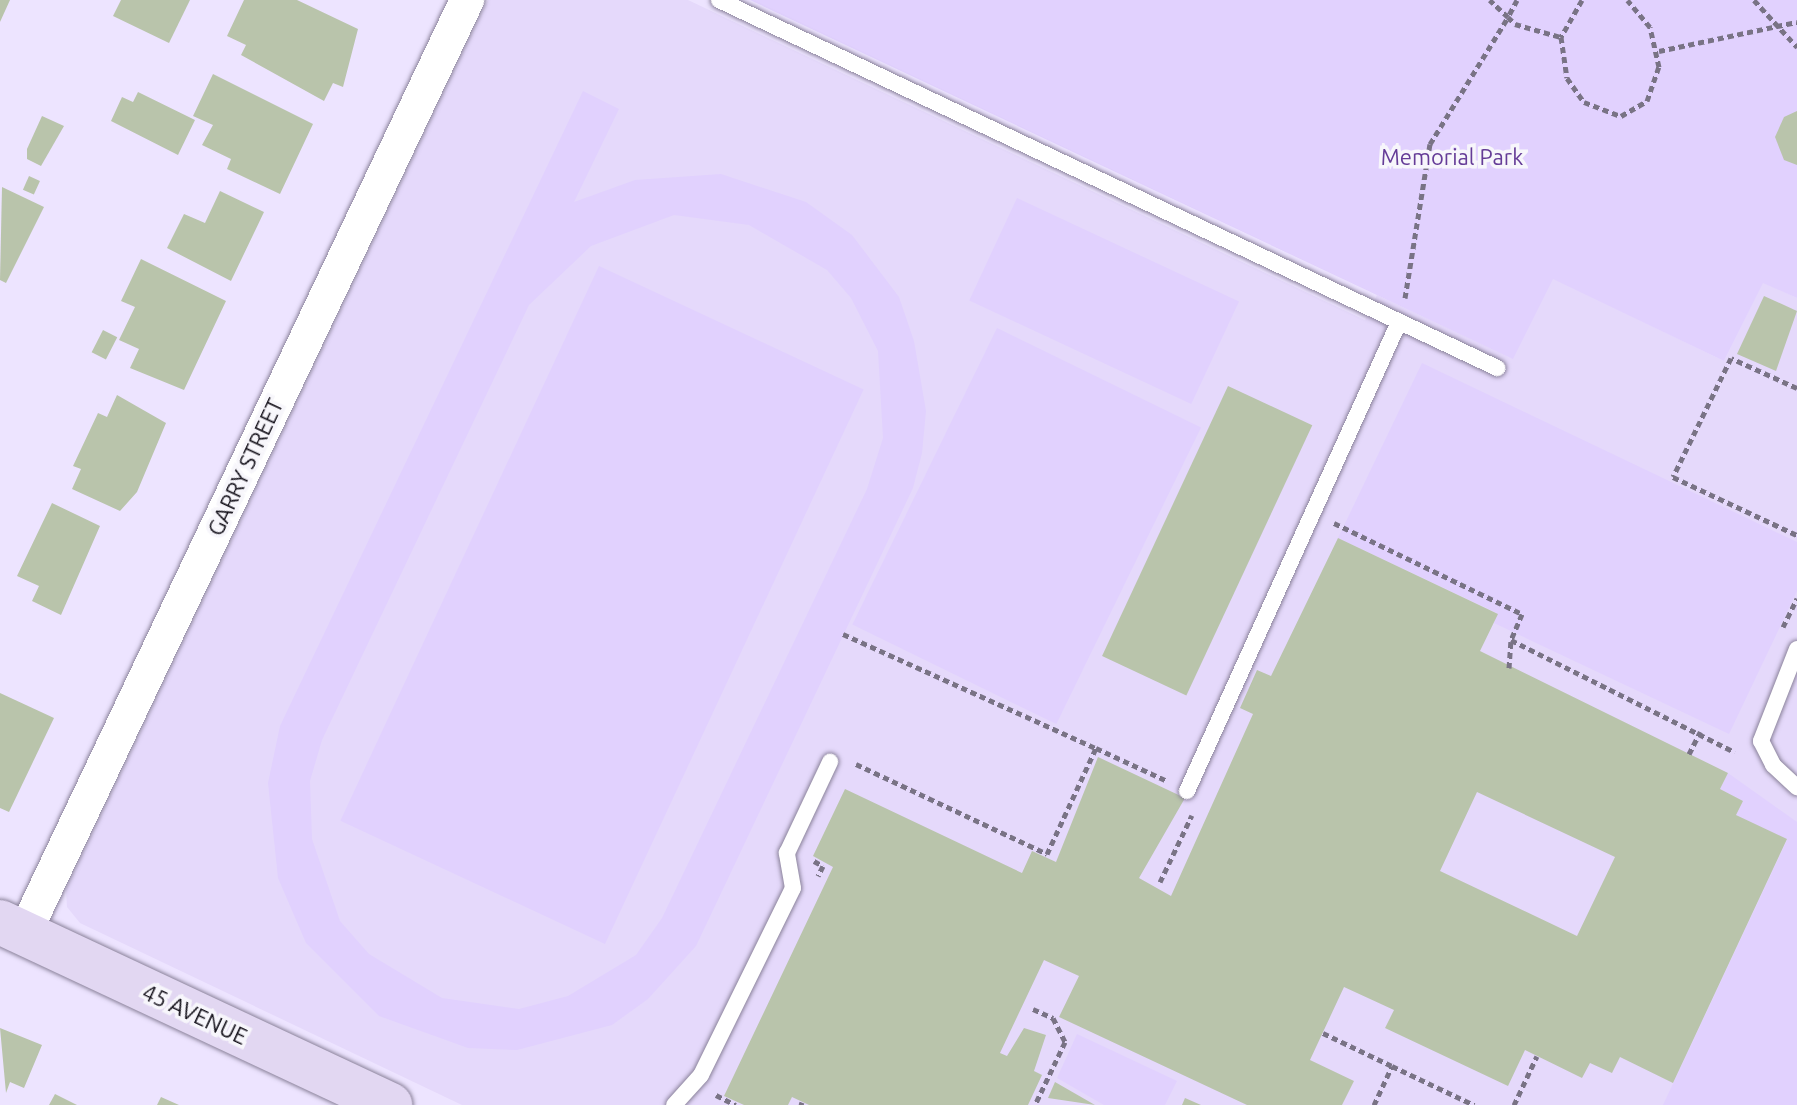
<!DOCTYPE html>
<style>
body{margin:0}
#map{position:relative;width:1797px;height:1105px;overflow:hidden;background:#ede4ff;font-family:Ubuntu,sans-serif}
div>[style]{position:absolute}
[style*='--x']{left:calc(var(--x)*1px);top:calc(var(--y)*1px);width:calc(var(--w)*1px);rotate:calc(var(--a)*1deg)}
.built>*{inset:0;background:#e5d9fb}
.green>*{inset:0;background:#e1d1fe;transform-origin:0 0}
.building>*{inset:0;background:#b9c4ab;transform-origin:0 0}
.path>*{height:5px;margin-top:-2.5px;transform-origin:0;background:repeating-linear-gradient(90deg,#797385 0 6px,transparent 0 10px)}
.roads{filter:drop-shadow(0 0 2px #8a829a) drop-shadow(0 0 2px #8a829a)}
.lane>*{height:16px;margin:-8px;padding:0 8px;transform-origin:8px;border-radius:8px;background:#fff}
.street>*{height:34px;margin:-17px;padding:0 17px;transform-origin:17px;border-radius:17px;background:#fff}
.secondary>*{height:44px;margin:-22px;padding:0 22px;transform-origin:22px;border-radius:22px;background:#e2d7f2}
span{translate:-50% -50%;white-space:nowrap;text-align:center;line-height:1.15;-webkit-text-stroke:7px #f7f6fb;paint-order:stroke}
.park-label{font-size:22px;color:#653c97}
.street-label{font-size:22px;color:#15121b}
</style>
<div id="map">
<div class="built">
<div style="clip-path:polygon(488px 0,688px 0,1365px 320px,1377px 295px,1512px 358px,1553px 278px,1724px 361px,1763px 282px,1797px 298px,1797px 1105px,462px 1105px,80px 923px,67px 907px,66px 890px)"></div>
</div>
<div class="green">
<div style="clip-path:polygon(750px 0,1797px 0,1797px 298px,1763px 283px,1724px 361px,1553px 279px,1513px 359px)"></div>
<div style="clip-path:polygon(evenodd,583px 91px,619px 109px,574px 202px,635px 180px,721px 174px,806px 202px,852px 235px,899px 297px,914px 341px,926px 411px,922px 453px,913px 488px,696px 946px,648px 999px,612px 1025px,517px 1050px,468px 1048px,379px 1016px,306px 943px,278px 878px,268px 783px,280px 726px,583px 91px,674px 215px,749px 225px,827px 270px,851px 298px,878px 351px,883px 438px,867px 489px,662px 918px,636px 955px,568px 996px,519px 1009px,442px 998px,369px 954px,340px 921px,312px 839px,310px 781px,322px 740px,529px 305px,591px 246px,674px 215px)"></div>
<div style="left:1017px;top:198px;width:245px;height:113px;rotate:25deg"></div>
<div style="left:599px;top:266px;width:292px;height:612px;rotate:25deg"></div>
<div style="left:997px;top:328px;width:227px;height:330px;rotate:26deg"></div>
<div style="clip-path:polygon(1422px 363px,1797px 542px,1797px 591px,1729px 734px,1494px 623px,1497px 613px,1338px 538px)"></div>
<div style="clip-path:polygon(1728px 773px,1797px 822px,1797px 1105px,1663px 1105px,1787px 840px,1736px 815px,1742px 801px,1720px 789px)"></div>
<div style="clip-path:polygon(1077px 1034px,1177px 1081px,1165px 1105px,1104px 1105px,1057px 1078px)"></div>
</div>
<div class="building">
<div style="clip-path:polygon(0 0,10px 0,0 22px)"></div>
<div style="clip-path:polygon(121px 0,190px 0,169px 43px,113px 16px)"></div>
<div style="clip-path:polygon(244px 0,297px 0,358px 29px,343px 87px,333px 83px,324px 101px,241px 55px,246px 45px,227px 36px)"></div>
<div style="clip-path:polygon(213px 74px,313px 124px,280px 194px,227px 169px,231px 159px,202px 145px,213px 125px,193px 116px)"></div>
<div style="clip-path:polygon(138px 92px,195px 120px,178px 155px,111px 121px,122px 97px,133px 102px)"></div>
<div style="clip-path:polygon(1797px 111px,1797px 165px,1784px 160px,1775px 137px,1784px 117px)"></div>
<div style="clip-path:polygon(42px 116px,64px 126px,41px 166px,27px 159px,27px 149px)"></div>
<div style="left:29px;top:176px;width:12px;height:15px;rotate:24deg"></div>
<div style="clip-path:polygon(2px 187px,44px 207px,6px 283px,0 280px)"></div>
<div style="clip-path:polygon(220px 191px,264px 212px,231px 281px,167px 248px,184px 214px,205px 223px)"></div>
<div style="clip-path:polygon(141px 259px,226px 301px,184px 390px,130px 368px,139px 349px,119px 340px,135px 307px,121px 301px)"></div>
<div style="clip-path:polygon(1764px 296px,1797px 311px,1776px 371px,1737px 354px)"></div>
<div style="left:103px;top:330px;width:16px;height:25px;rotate:27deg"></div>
<div style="left:1228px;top:386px;width:93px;height:298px;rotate:25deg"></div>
<div style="clip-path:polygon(117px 395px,166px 423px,137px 492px,120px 511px,72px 489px,81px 469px,73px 466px,98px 413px,107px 417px)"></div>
<div style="clip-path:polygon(52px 503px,100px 526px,61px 615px,32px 601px,39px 586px,17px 576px)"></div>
<div style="clip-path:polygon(evenodd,1338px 538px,1498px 614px,1480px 651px,1728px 773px,1720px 789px,1743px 801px,1736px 815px,1787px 839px,1673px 1083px,1620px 1057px,1612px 1073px,1590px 1063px,1582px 1078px,1525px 1050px,1508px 1086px,1385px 1028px,1394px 1010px,1344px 987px,1310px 1060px,1354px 1081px,1342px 1105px,1247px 1105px,1059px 1017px,1079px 976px,1044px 960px,1000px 1053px,1007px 1056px,1024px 1028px,1046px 1035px,1034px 1071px,1042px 1075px,1028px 1105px,809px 1105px,792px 1097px,788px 1105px,744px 1105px,724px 1096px,833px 867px,813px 856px,845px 789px,1022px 873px,1032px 851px,1056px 862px,1098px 757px,1185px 798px,1139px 878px,1171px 896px,1253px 714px,1240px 708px,1257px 670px,1271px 676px,1338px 538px,1477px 792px,1615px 857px,1577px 936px,1440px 871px,1477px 792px)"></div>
<div style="clip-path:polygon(0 693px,54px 718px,9px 812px,0 808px)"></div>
<div style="clip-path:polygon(0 1028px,42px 1045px,24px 1088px,10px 1082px,6px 1093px)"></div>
<div style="clip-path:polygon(1055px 1082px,1095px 1105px,1048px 1098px)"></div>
<div style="clip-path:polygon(55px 1094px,77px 1105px,49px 1105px)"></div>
<div style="clip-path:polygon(161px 1097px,179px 1105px,157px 1105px)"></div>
<div style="clip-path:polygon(1185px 1098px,1201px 1105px,1182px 1105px)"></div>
</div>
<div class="path">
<div style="--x:1517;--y:0;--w:19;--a:118"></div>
<div style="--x:1508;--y:17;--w:10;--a:45"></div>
<div style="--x:1515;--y:24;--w:48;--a:15.8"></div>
<div style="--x:1582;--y:0;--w:43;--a:119.6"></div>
<div style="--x:1561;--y:37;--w:41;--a:81.7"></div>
<div style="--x:1567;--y:78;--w:29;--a:55"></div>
<div style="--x:1584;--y:102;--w:40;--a:21"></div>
<div style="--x:1621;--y:116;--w:30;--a:-30"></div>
<div style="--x:1647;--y:101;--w:36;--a:-71"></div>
<div style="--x:1659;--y:67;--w:41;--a:-102.7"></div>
<div style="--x:1650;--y:27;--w:35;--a:-130"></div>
<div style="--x:1754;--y:0;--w:64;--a:47.5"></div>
<div style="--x:1659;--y:51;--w:141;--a:-11.9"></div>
<div style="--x:1405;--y:298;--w:156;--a:-80.8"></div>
<div style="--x:1430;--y:144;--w:149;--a:-58.4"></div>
<div style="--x:1508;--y:17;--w:25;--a:-137"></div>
<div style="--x:1797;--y:388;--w:72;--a:-155.6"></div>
<div style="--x:1731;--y:358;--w:132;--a:116"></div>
<div style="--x:1673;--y:477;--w:137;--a:25.1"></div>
<div style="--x:1334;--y:523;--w:209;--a:25.8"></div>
<div style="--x:1522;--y:614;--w:28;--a:113"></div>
<div style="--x:1511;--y:640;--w:250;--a:26.6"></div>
<div style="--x:1783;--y:627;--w:32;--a:-64"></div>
<div style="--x:843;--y:634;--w:277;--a:24.3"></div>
<div style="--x:1509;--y:668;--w:28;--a:-86"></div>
<div style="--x:1689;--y:754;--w:25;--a:-63"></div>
<div style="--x:856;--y:764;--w:211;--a:25.2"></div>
<div style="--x:1047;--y:854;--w:117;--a:-65.2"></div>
<div style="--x:1096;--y:748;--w:78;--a:24.9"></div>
<div style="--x:814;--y:861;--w:10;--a:29"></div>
<div style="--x:823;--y:866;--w:11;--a:117"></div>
<div style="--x:1160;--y:882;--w:74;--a:-64.5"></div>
<div style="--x:1033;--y:1009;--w:22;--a:24"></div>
<div style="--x:1053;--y:1018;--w:27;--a:63"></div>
<div style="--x:1065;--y:1042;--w:70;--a:115.5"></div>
<div style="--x:1323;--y:1033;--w:76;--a:25.6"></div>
<div style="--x:716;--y:1095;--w:22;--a:27"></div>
<div style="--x:801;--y:1105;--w:3;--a:-72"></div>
<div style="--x:1374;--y:1105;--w:43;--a:-65.2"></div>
<div style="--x:1392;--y:1066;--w:91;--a:25.4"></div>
<div style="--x:1514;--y:1105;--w:54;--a:-64.9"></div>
</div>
<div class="roads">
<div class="lane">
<div style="--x:719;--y:0;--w:861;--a:25.31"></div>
<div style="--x:1797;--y:649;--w:99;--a:111.4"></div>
<div style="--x:1761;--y:741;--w:27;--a:63"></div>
<div style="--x:1773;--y:765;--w:33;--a:43"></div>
<div style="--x:1187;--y:791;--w:515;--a:-65.68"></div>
<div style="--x:674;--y:1105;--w:40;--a:-48"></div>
<div style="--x:701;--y:1075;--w:208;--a:-63.8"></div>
<div style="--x:793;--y:888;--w:36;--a:-100"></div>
<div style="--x:787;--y:853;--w:101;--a:-64.7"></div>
</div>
<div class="street">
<div style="--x:24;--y:934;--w:1034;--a:-64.62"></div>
</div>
<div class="secondary">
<div style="--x:0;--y:922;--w:431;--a:25.1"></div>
</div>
</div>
<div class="park-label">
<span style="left:1452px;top:157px">Memorial Park</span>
</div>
<div class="street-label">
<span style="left:245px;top:467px;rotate:-65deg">GARRY STREET</span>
<span style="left:195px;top:1014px;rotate:25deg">45 AVENUE</span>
</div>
</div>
